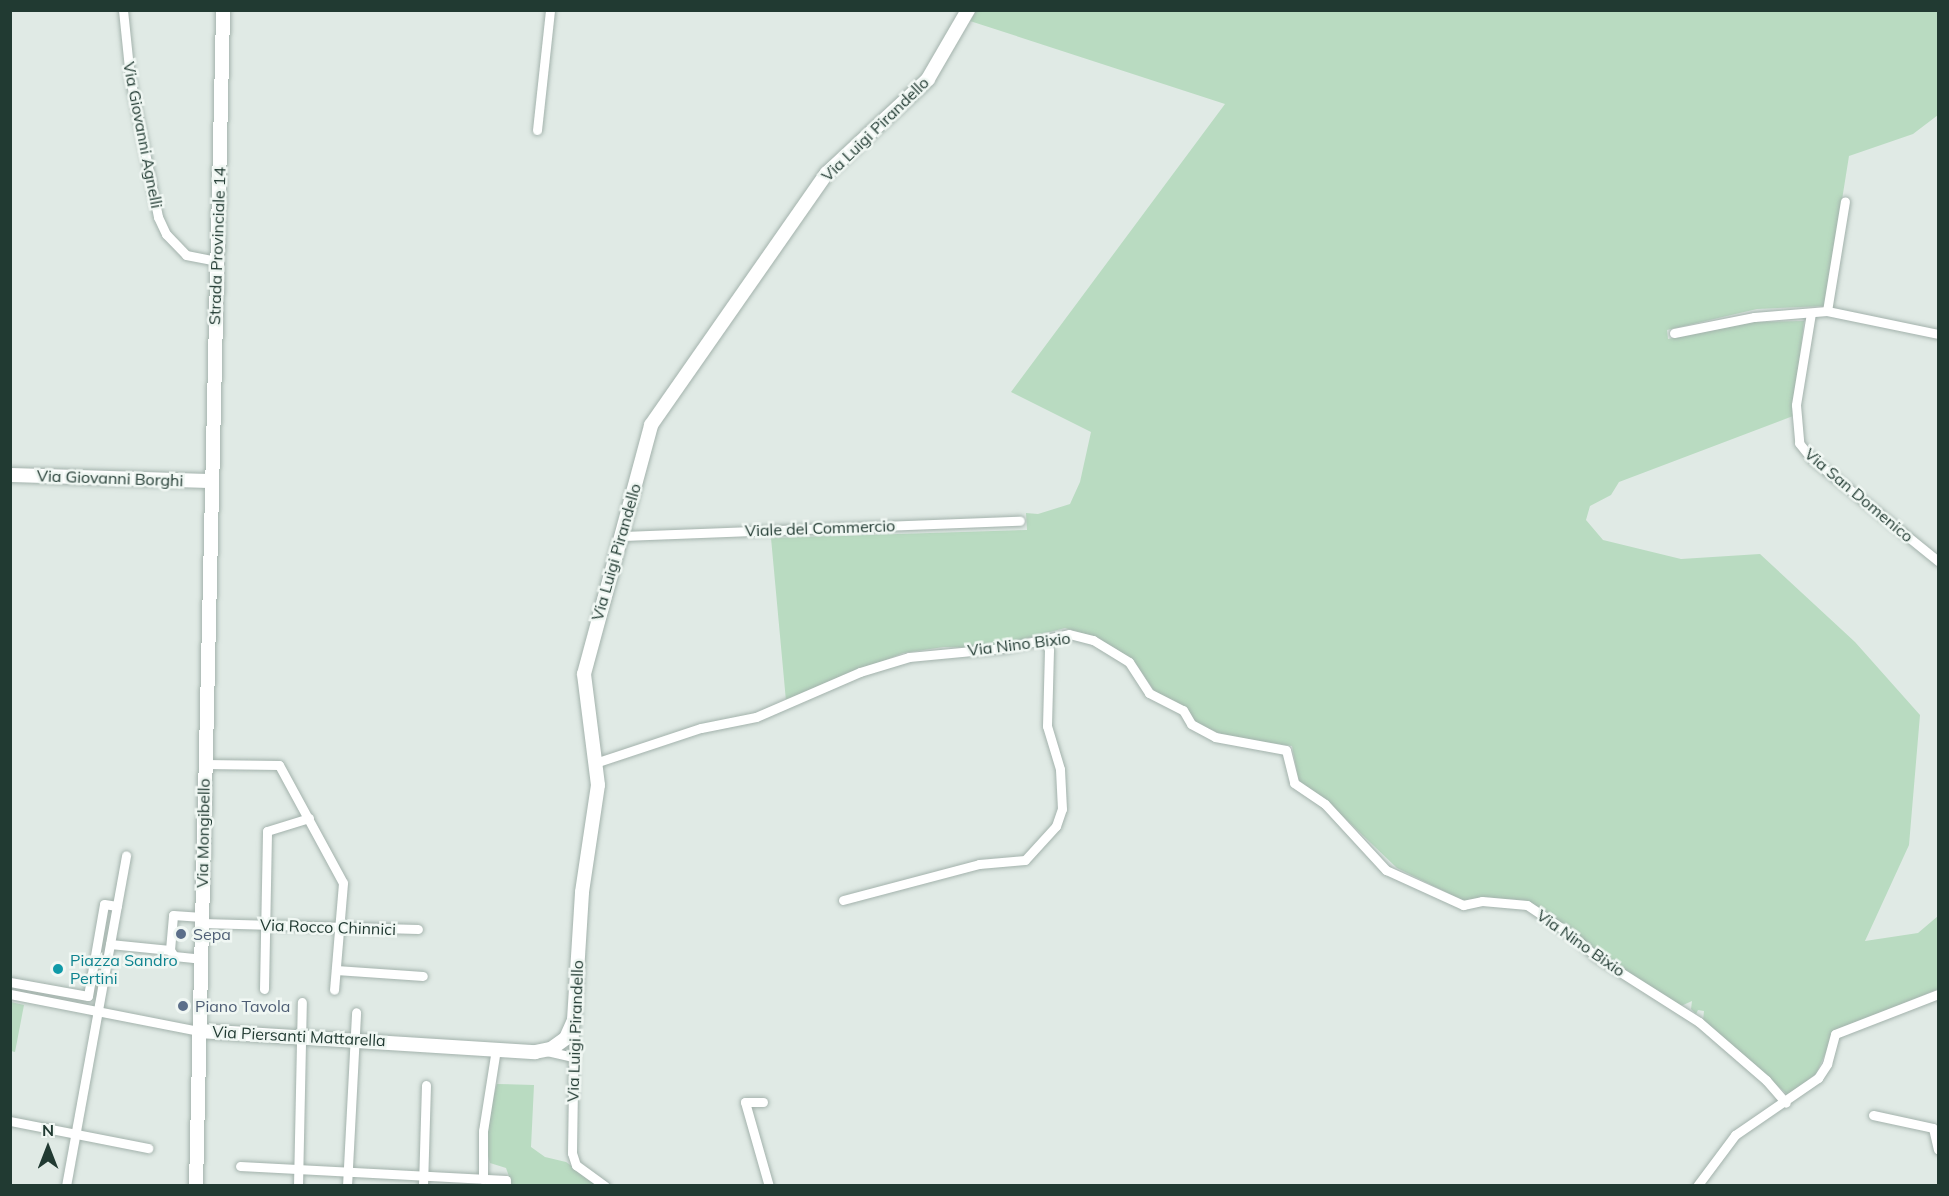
<!DOCTYPE html>
<style>
body{margin:0}
#map{position:relative;width:1949px;height:1196px;overflow:hidden;background:#e0eae5;font-family:Mulish,sans-serif}
div>[style]{position:absolute}
[style*='--x']{left:calc(var(--x)*1px);top:calc(var(--y)*1px);width:calc(var(--w)*1px);rotate:calc(var(--a)*1deg)}
.green>*{inset:0;background:#b9dbc1}
.roads{filter:drop-shadow(0 0 2px #a3b2ac) drop-shadow(0 0 2px #a3b2ac)}
.street>*{height:9px;margin:-4.5px;padding:0 4.5px;transform-origin:4.5px;border-radius:4.5px;background:#fff}
.secondary>*{height:14px;margin:-7px;padding:0 7px;transform-origin:7px;border-radius:7px;background:#fff}
.dots>*{width:16px;height:16px;translate:-50% -50%;box-sizing:border-box;border:3px solid #f0f7f3;border-radius:50%}
span{translate:-50% -50%;white-space:nowrap;text-align:center;line-height:1.15;-webkit-text-stroke:5px #f0f7f3;paint-order:stroke}
.street-label{font-size:16px;color:#213a32}
.service-label{font-size:16px;color:#4e5e75}
.left{translate:0 -50%;text-align:left}
.culture-label{font-size:16px;color:#0d838f}
.frame{position:absolute;inset:0;border:12px solid #213a32;pointer-events:none}
.north{position:absolute;left:18px;top:1118px;width:60px;height:60px;-webkit-text-stroke:4px #f0f7f3;paint-order:stroke;rotate:0deg;font-size:16px;font-weight:700;line-height:24px;text-align:center;color:#213a32}
.north::after{content:'';display:block;margin:auto;width:21px;height:27px;background:#213a32;clip-path:polygon(50% 0,100% 100%,50% 72%,0 100%)}
</style>
<div id="map">
<div class="green">
<div style="clip-path:polygon(976px 11px,1938px 11px,1938px 115px,1913px 134px,1849px 156px,1825px 306px,1757px 309px,1667px 330px,1668px 339px,1753px 322px,1804px 321px,1793px 416px,1619px 482px,1611px 495px,1590px 506px,1586px 520px,1603px 540px,1681px 559px,1760px 554px,1855px 642px,1920px 715px,1909px 845px,1865px 941px,1918px 933px,1938px 916px,1938px 989px,1835px 1032px,1816px 1074px,1788px 1095px,1703px 1021px,1704px 1011px,1698px 1010px,1696px 1014px,1691px 1009px,1692px 1001px,1681px 1006px,1597px 955px,1528px 901px,1482px 897px,1464px 901px,1397px 868px,1328px 802px,1299px 782px,1292px 746px,1226px 736px,1197px 724px,1185px 709px,1155px 692px,1134px 661px,1098px 638px,1065px 628px,990px 648px,944px 647px,903px 653px,786px 701px,771px 538px,1027px 530px,1026px 513px,1038px 514px,1070px 504px,1080px 482px,1091px 432px,1011px 392px,1225px 104px,970px 21px)"></div>
<div style="clip-path:polygon(11px 1002px,24px 1005px,15px 1052px,11px 1051px)"></div>
<div style="clip-path:polygon(497px 1084px,534px 1085px,531px 1147px,545px 1157px,566px 1162px,599px 1185px,512px 1185px,506px 1168px,490px 1163px,487px 1153px,489px 1114px)"></div>
</div>
<div class="roads">
<div class="street">
<div style="--x:123;--y:10;--w:68;--a:84.1"></div>
<div style="--x:130;--y:78;--w:142;--a:78.6"></div>
<div style="--x:158;--y:217;--w:19;--a:65"></div>
<div style="--x:166;--y:234;--w:29;--a:46"></div>
<div style="--x:186;--y:255;--w:32;--a:11"></div>
<div style="--x:537;--y:130;--w:121;--a:-83.8"></div>
<div style="--x:1827;--y:311;--w:111;--a:-80.7"></div>
<div style="--x:1811;--y:313;--w:93;--a:99.3"></div>
<div style="--x:1796;--y:405;--w:38;--a:85"></div>
<div style="--x:1799;--y:443;--w:21;--a:51"></div>
<div style="--x:1812;--y:459;--w:162;--a:39"></div>
<div style="--x:1674;--y:333;--w:82;--a:-11.3"></div>
<div style="--x:1754;--y:317;--w:73;--a:-4.7"></div>
<div style="--x:1827;--y:311;--w:113;--a:11.7"></div>
<div style="--x:621;--y:536;--w:399;--a:-2.2"></div>
<div style="--x:598;--y:762;--w:108;--a:-18.3"></div>
<div style="--x:701;--y:728;--w:56;--a:-11.3"></div>
<div style="--x:756;--y:717;--w:113;--a:-23.4"></div>
<div style="--x:860;--y:672;--w:51;--a:-17"></div>
<div style="--x:909;--y:657;--w:95;--a:-5.4"></div>
<div style="--x:1004;--y:648;--w:66;--a:-12.2"></div>
<div style="--x:1069;--y:634;--w:25;--a:14"></div>
<div style="--x:1093;--y:640;--w:42;--a:31.4"></div>
<div style="--x:1129;--y:662;--w:37;--a:57"></div>
<div style="--x:1149;--y:693;--w:38;--a:27"></div>
<div style="--x:1183;--y:710;--w:16;--a:60"></div>
<div style="--x:1191;--y:724;--w:27;--a:28"></div>
<div style="--x:1215;--y:737;--w:72;--a:10.4"></div>
<div style="--x:1286;--y:750;--w:34;--a:76"></div>
<div style="--x:1294;--y:783;--w:37;--a:34"></div>
<div style="--x:1325;--y:804;--w:90;--a:47.3"></div>
<div style="--x:1386;--y:870;--w:85;--a:24.4"></div>
<div style="--x:1463;--y:905;--w:19;--a:-12"></div>
<div style="--x:1482;--y:901;--w:45;--a:5.1"></div>
<div style="--x:1527;--y:905;--w:54;--a:33.7"></div>
<div style="--x:1572;--y:935;--w:31;--a:42"></div>
<div style="--x:1595;--y:956;--w:123;--a:32.4"></div>
<div style="--x:1699;--y:1022;--w:89;--a:40.9"></div>
<div style="--x:1766;--y:1080;--w:30;--a:49"></div>
<div style="--x:204;--y:764;--w:75;--a:0.8"></div>
<div style="--x:279;--y:765;--w:134;--a:61.5"></div>
<div style="--x:343;--y:883;--w:107;--a:94.8"></div>
<div style="--x:843;--y:900;--w:141;--a:-14.8"></div>
<div style="--x:979;--y:864;--w:46;--a:-5"></div>
<div style="--x:1025;--y:860;--w:46;--a:-47.6"></div>
<div style="--x:1056;--y:826;--w:18;--a:-71"></div>
<div style="--x:1062;--y:809;--w:40;--a:-92.9"></div>
<div style="--x:1060;--y:769;--w:45;--a:-106.8"></div>
<div style="--x:1047;--y:726;--w:76;--a:-88.5"></div>
<div style="--x:1049;--y:650;--w:12;--a:-110"></div>
<div style="--x:202;--y:923;--w:216;--a:1.6"></div>
<div style="--x:110;--y:944;--w:60;--a:5.7"></div>
<div style="--x:170;--y:950;--w:7;--a:56"></div>
<div style="--x:174;--y:956;--w:27;--a:6"></div>
<div style="--x:170;--y:950;--w:35;--a:-85"></div>
<div style="--x:173;--y:915;--w:29;--a:4"></div>
<div style="--x:336;--y:970;--w:87;--a:3.9"></div>
<div style="--x:10;--y:982;--w:79;--a:10.2"></div>
<div style="--x:88;--y:996;--w:93;--a:-80.1"></div>
<div style="--x:104;--y:904;--w:13;--a:9"></div>
<div style="--x:264;--y:989;--w:158;--a:-88.9"></div>
<div style="--x:267;--y:831;--w:44;--a:-17.2"></div>
<div style="--x:10;--y:994;--w:193;--a:11.1"></div>
<div style="--x:574;--y:1024;--w:129;--a:90.9"></div>
<div style="--x:572;--y:1153;--w:13;--a:72"></div>
<div style="--x:576;--y:1165;--w:36;--a:36"></div>
<div style="--x:547;--y:1051;--w:28;--a:13"></div>
<div style="--x:763;--y:1102;--w:18;--a:180"></div>
<div style="--x:745;--y:1102;--w:87;--a:74.1"></div>
<div style="--x:1873;--y:1115;--w:61;--a:12.2"></div>
<div style="--x:1933;--y:1128;--w:22;--a:77"></div>
<div style="--x:10;--y:1121;--w:141;--a:11.1"></div>
<div style="--x:240;--y:1166;--w:266;--a:3"></div>
<div style="--x:506;--y:1180;--w:6;--a:90"></div>
<div style="--x:483;--y:1179;--w:48;--a:-90"></div>
<div style="--x:483;--y:1131;--w:83;--a:-81"></div>
<div style="--x:66;--y:1186;--w:336;--a:-79.7"></div>
<div style="--x:298;--y:1186;--w:184;--a:-88.8"></div>
<div style="--x:347;--y:1186;--w:174;--a:-87"></div>
<div style="--x:423;--y:1186;--w:101;--a:-88.3"></div>
<div style="--x:1697;--y:1186;--w:64;--a:-53.3"></div>
<div style="--x:1735;--y:1135;--w:101;--a:-34.5"></div>
<div style="--x:1818;--y:1078;--w:17;--a:-57"></div>
<div style="--x:1827;--y:1064;--w:31;--a:-75"></div>
<div style="--x:1835;--y:1034;--w:110;--a:-21.2"></div>
</div>
<div class="secondary">
<div style="--x:10;--y:475;--w:200;--a:1.7"></div>
<div style="--x:199;--y:1031;--w:337;--a:3.6"></div>
<div style="--x:535;--y:1052;--w:16;--a:-11"></div>
<div style="--x:551;--y:1049;--w:19;--a:-36"></div>
<div style="--x:566;--y:1038;--w:20;--a:-66"></div>
<div style="--x:574;--y:1020;--w:128;--a:-86.4"></div>
<div style="--x:582;--y:892;--w:108;--a:-81.5"></div>
<div style="--x:598;--y:785;--w:112;--a:-97.2"></div>
<div style="--x:584;--y:674;--w:258;--a:-74.9"></div>
<div style="--x:651;--y:425;--w:307;--a:-55.1"></div>
<div style="--x:827;--y:173;--w:138;--a:-42.9"></div>
<div style="--x:928;--y:79;--w:80;--a:-59.9"></div>
<div style="--x:196;--y:1186;--w:1176;--a:-88.68"></div>
</div>
</div>
<div class="dots">
<div style="left:181px;top:934px;background:#5c6f8a"></div>
<div style="left:58px;top:969px;background:#0f9aa8"></div>
<div style="left:183px;top:1006px;background:#5c6f8a"></div>
</div>
<div class="street-label">
<span style="left:875px;top:129px;rotate:-44deg">Via Luigi Pirandello</span>
<span style="left:143px;top:135px;rotate:79deg">Via Giovanni Agnelli</span>
<span style="left:217px;top:246px;rotate:-88deg">Strada Provinciale 14</span>
<span style="left:110px;top:478px;rotate:2deg">Via Giovanni Borghi</span>
<span style="left:1859px;top:495px;rotate:40deg">Via San Domenico</span>
<span style="left:820px;top:528px;rotate:-2deg">Viale del Commercio</span>
<span style="left:616px;top:552px;rotate:-74deg">Via Luigi Pirandello</span>
<span style="left:1019px;top:644px;rotate:-7deg">Via Nino Bixio</span>
<span style="left:203px;top:833px;rotate:-89deg">Via Mongibello</span>
<span style="left:328px;top:927px;rotate:2deg">Via Rocco Chinnici</span>
<span style="left:1581px;top:943px;rotate:35deg">Via Nino Bixio</span>
<span style="left:575px;top:1031px;rotate:-88deg">Via Luigi Pirandello</span>
<span style="left:299px;top:1036px;rotate:3deg">Via Piersanti Mattarella</span>
</div>
<div class="service-label">
<span class="left" style="left:193px;top:934px">Sepa</span>
<span class="left" style="left:195px;top:1006px">Piano Tavola</span>
</div>
<div class="culture-label">
<span class="left" style="left:70px;top:969px">Piazza Sandro<br>Pertini</span>
</div>
<div class="frame"></div>
<div class="north">N</div>
</div>
